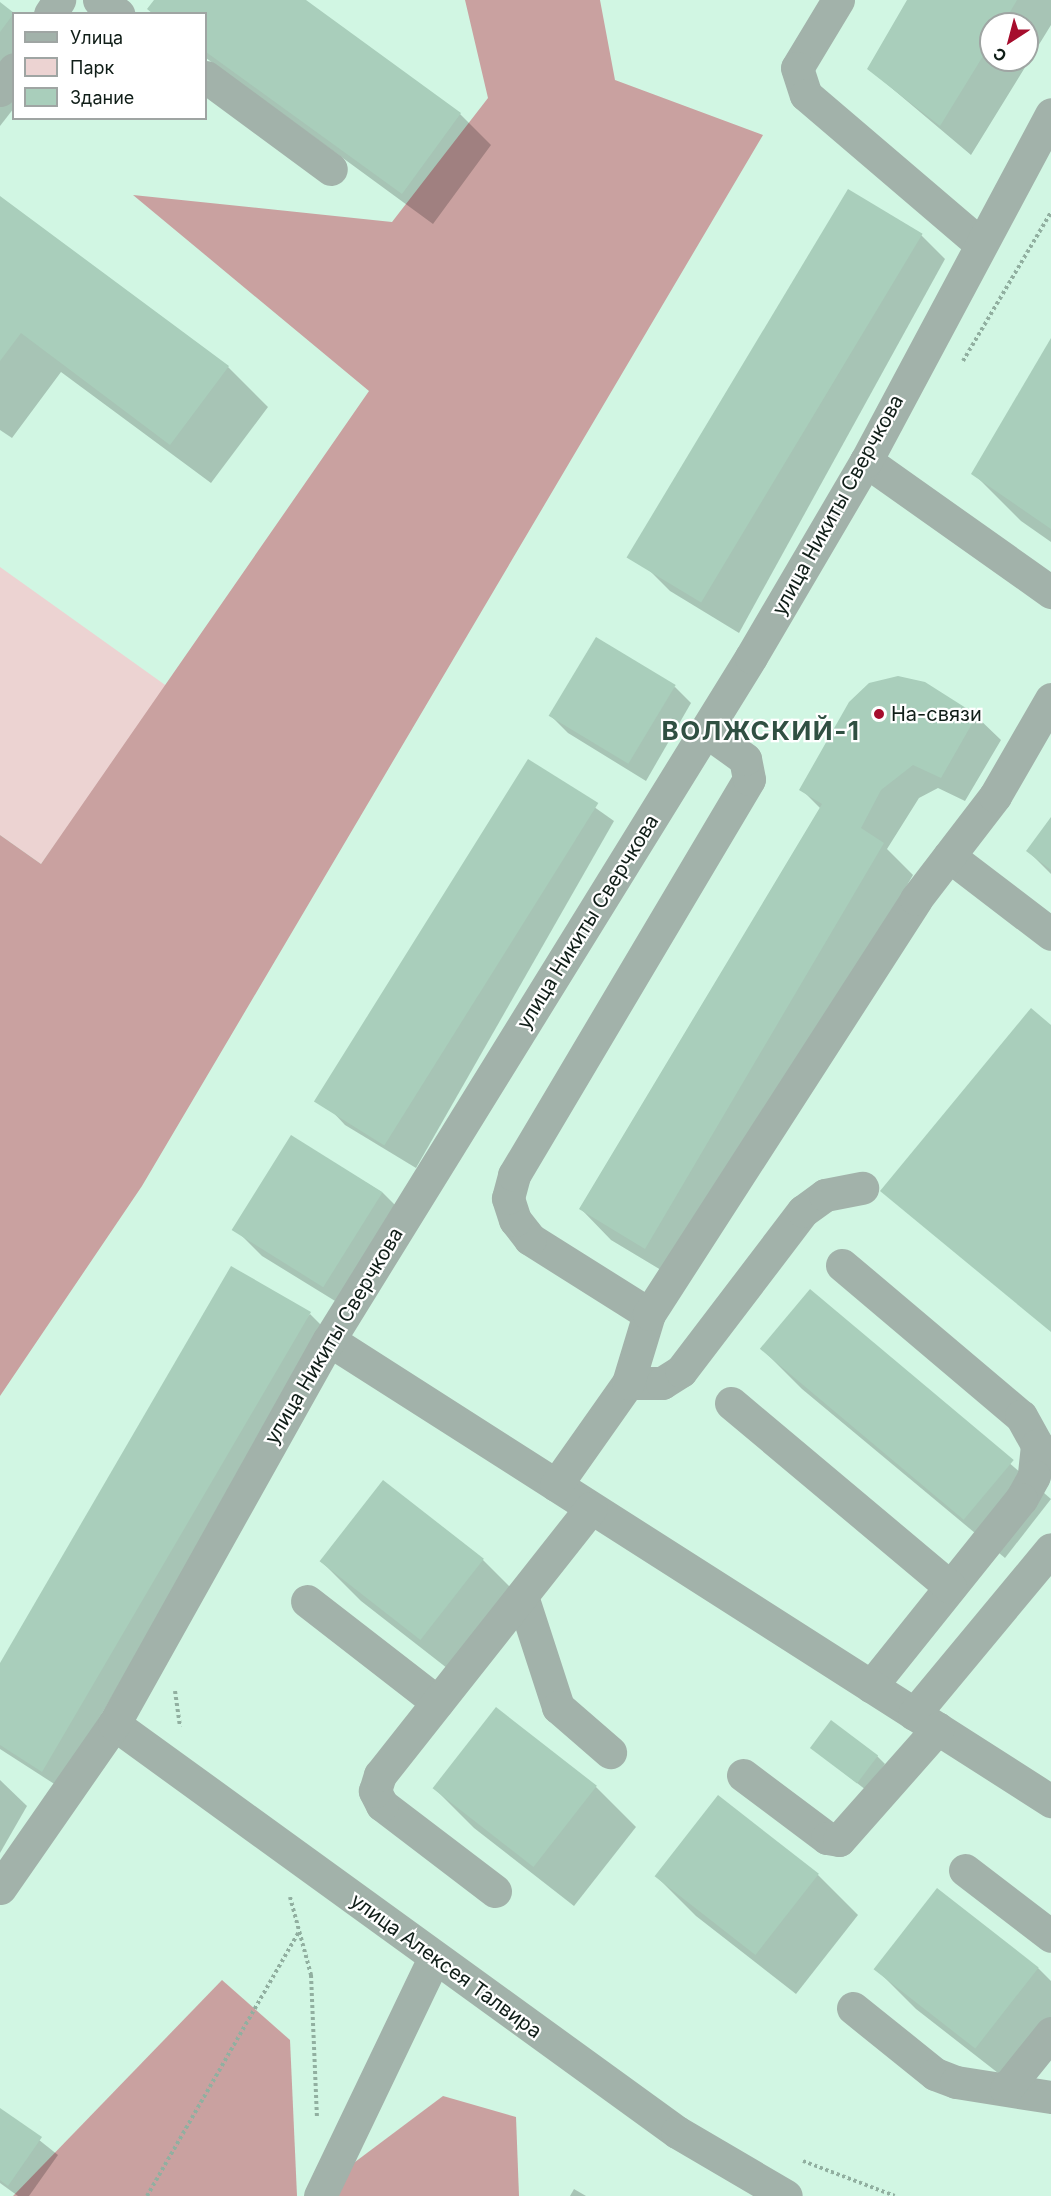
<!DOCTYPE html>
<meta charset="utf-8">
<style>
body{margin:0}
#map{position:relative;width:1051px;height:2196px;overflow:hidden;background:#d1f6e3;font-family:Inter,sans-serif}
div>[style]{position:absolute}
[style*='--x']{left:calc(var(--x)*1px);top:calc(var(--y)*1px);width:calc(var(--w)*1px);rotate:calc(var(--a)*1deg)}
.green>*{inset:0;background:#ecd3d2}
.forest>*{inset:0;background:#c9a1a0}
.shadow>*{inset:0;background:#0003}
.building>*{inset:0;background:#a9cebb;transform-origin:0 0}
.path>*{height:4px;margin-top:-2px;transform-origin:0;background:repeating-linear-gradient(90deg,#91afa0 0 3px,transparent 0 6px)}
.minor>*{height:33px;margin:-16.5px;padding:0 16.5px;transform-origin:16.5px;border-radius:16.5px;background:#a2b2aa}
.dots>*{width:16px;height:16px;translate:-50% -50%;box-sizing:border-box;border:3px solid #fff;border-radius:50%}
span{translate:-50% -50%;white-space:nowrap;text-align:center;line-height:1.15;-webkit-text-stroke:4.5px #fff;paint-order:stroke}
.street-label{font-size:20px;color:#101e18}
.poi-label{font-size:20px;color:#101e18}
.left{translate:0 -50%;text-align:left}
.district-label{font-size:26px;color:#305042;font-weight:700;letter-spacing:1.5px}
.legend{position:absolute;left:12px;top:12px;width:195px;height:108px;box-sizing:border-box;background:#fff;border:2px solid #9fa5a3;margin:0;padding:8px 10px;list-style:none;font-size:18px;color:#101e18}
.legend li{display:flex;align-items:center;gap:12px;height:30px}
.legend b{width:30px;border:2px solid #9fa5a3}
.north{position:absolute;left:979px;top:12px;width:60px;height:60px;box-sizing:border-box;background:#fff;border:2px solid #9fa5a3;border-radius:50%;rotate:216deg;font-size:16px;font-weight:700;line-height:24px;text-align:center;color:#101e18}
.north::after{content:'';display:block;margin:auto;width:21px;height:27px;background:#a60d2d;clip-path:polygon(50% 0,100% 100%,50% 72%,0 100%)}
</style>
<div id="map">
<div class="green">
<div style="clip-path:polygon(0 567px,168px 687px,41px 864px,0 835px)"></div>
</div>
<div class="forest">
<div style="clip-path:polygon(465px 0,600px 0,615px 80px,763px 135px,142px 1186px,0 1396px,0 835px,41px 864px,369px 391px,133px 195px,392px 222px,488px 98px)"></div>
<div style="clip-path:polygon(222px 1980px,290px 2040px,297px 2196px,13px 2196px)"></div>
<div style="clip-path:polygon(443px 2096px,516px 2117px,519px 2196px,337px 2196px,347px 2168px)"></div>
</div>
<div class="shadow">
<div style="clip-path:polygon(156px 0,303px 0,460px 114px,491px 145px,433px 224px,206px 58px,206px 14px)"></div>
<div style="clip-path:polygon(evenodd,909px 0,1051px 0,1051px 25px,971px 155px,869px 69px,909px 0,991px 24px,1027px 24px,1027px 60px,991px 60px,991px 24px)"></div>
<div style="clip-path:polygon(0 4px,14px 14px,14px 108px,0 126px)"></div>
<div style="clip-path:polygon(0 198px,228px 367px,268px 407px,211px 483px,61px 372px,12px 438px,0 430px)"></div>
<div style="clip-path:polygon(921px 235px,945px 259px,739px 633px,670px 591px,646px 567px)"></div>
<div style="clip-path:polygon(1051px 341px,1051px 542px,1021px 521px,973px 473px)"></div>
<div style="clip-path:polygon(924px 683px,976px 716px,1001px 740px,965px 801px,938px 788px,919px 798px,887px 849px,913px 875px,676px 1279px,611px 1240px,581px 1209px,821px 809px,801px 789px)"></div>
<div style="clip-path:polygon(675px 687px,691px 703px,646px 781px,568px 733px,552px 717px)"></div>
<div style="clip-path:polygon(529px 761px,614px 821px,416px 1168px,345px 1125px,329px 1108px)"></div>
<div style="clip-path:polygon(1051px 820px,1051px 874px,1028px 851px)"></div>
<div style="clip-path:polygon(292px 1137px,383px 1193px,407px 1217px,353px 1312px,262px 1256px,238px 1232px)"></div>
<div style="clip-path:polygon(810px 1291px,1051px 1499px,1005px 1558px,802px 1389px,762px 1349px)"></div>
<div style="clip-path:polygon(310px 1314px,326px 1330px,59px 1787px,0 1749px,0 1666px)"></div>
<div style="clip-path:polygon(383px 1482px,483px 1560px,523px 1600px,461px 1679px,361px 1601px,321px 1561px)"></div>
<div style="clip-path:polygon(812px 1748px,877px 1756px,885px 1764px,866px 1790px)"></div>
<div style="clip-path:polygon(0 1780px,27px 1806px,0 1853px)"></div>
<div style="clip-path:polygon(596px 1787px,636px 1827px,574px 1906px,474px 1828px,434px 1788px)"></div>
<div style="clip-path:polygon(818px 1875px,858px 1915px,796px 1994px,696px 1916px,656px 1876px)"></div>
<div style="clip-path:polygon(1038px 1968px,1051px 1981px,1051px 2042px,1016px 2087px,916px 2009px,876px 1969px)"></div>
<div style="clip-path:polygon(0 2109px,58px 2155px,29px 2196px,18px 2196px,0 2183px)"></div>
<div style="clip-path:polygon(574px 2189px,586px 2196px,570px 2196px)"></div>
</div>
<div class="building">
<div style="clip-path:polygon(154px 0,306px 0,461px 113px,402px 194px,206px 52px,206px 14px,153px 14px,147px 9px)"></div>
<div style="clip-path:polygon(907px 0,1017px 0,1003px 24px,991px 24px,991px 43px,940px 126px,867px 69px)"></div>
<div style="clip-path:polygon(0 2px,14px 13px,0 32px)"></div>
<div style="left:848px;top:189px;width:87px;height:430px;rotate:31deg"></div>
<div style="clip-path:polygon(0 196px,229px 366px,170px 445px,21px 333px,0 361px)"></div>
<div style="clip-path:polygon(1051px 338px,1051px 529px,971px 474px)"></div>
<div style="left:596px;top:637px;width:93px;height:92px;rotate:31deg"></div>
<div style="clip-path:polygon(898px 676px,925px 682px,977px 715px,941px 778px,913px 765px,881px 790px,861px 828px,884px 843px,645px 1249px,579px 1209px,822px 804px,799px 790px,849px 702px,869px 683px)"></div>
<div style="left:528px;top:759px;width:83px;height:404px;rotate:32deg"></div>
<div style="clip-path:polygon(1051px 817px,1051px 870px,1026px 851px)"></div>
<div style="clip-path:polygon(1031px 1008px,1051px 1025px,1051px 1332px,880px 1191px)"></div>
<div style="left:291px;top:1135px;width:108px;height:112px;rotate:32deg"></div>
<div style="clip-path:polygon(231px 1266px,311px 1312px,42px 1772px,0 1745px,0 1663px)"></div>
<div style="left:810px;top:1289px;width:266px;height:78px;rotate:40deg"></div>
<div style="left:383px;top:1480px;width:128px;height:103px;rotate:38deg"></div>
<div style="left:496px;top:1707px;width:128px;height:103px;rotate:38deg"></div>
<div style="left:831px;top:1720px;width:59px;height:35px;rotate:37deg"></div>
<div style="left:718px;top:1795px;width:128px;height:103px;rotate:38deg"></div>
<div style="left:937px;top:1888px;width:129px;height:103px;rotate:38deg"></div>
<div style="clip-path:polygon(0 2108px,42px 2137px,8px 2186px,0 2180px)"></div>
</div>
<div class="path">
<div style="--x:963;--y:361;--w:173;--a:-59.4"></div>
<div style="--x:175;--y:1691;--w:36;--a:82"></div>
<div style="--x:290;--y:1897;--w:81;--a:74.9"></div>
<div style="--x:311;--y:1975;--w:142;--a:87.6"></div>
<div style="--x:803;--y:2161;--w:98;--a:20.8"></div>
<div style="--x:147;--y:2196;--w:305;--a:-60.1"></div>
</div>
<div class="minor">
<div style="--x:99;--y:0;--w:24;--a:36"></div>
<div style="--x:838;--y:0;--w:79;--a:121.1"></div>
<div style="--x:797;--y:68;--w:28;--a:72"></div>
<div style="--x:806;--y:95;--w:228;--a:40.5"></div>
<div style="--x:50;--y:14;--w:17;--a:-57"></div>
<div style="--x:206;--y:77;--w:155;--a:36.4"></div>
<div style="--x:0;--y:90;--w:25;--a:-56"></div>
<div style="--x:866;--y:461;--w:227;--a:35.3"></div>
<div style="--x:949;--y:856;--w:128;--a:37.4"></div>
<div style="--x:842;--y:1265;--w:234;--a:40.2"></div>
<div style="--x:1021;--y:1416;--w:33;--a:61"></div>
<div style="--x:1037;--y:1445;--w:31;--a:96"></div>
<div style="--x:1034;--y:1476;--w:26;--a:119"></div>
<div style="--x:1021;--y:1499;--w:240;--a:128.7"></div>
<div style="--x:649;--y:1314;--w:141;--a:-147.8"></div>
<div style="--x:530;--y:1239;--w:24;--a:-128"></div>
<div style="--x:515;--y:1220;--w:23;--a:-108"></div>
<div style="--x:508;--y:1198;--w:24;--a:-75"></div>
<div style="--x:514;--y:1175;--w:460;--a:-59.3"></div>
<div style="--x:749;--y:779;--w:20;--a:-101"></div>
<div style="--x:745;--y:759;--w:48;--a:-144.3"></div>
<div style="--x:329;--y:1340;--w:857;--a:32.56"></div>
<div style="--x:628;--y:1383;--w:34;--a:0"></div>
<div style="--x:662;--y:1383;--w:22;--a:-32"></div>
<div style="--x:681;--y:1371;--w:201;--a:-52.7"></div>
<div style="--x:803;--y:1211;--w:27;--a:-36"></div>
<div style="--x:825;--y:1195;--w:38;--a:-11"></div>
<div style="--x:731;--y:1403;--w:286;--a:40"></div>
<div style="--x:556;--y:1485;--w:125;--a:-54.8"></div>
<div style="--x:628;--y:1383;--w:72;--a:-73.1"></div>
<div style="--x:649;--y:1314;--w:493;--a:-57.2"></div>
<div style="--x:916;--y:899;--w:130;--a:-52.5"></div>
<div style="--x:995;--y:796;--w:112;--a:-60"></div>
<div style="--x:522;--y:1596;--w:117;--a:72"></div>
<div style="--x:558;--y:1707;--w:69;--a:40.9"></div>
<div style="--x:307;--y:1601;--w:165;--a:37.8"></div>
<div style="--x:914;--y:1714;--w:214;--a:-50.3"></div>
<div style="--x:114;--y:1724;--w:695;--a:35.93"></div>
<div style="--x:677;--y:2132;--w:126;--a:30.4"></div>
<div style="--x:743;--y:1775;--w:105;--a:36.9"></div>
<div style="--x:827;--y:1838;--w:12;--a:9"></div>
<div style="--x:839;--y:1840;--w:149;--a:-48.5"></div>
<div style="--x:965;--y:1870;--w:108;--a:37.5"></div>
<div style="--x:0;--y:1888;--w:200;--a:-55.2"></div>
<div style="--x:114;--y:1724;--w:440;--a:-60.8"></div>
<div style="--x:329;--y:1340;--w:803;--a:-58.29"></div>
<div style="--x:751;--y:657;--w:227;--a:-59.6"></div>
<div style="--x:866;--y:461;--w:393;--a:-61.9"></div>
<div style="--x:495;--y:1891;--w:142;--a:-142.7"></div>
<div style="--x:382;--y:1805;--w:16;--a:-117"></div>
<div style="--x:375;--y:1791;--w:17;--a:-73"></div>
<div style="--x:380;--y:1775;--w:340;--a:-51.7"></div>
<div style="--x:853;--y:2008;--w:105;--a:38.8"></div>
<div style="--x:935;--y:2074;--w:22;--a:21"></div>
<div style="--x:956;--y:2082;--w:96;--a:9"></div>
<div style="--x:1006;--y:2089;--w:72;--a:-51.2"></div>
<div style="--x:320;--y:2196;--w:264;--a:-64.4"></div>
</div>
<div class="dots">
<div style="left:879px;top:714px;background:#a60d2d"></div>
</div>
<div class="street-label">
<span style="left:838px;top:505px;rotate:-61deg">улица Никиты Сверчкова</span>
<span style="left:588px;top:922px;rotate:-58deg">улица Никиты Сверчкова</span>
<span style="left:334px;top:1336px;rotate:-59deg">улица Никиты Сверчкова</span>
<span style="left:446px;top:1966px;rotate:36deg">улица Алексея Талвира</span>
</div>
<div class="poi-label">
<span class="left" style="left:891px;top:714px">На-связи</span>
</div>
<div class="district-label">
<span style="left:761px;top:731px">ВОЛЖСКИЙ-1</span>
</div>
<ul class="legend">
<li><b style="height:8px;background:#a2b2aa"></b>Улица</li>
<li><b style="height:16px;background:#ecd3d2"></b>Парк</li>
<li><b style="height:16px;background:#a9cebb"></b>Здание</li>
</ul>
<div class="north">С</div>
</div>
